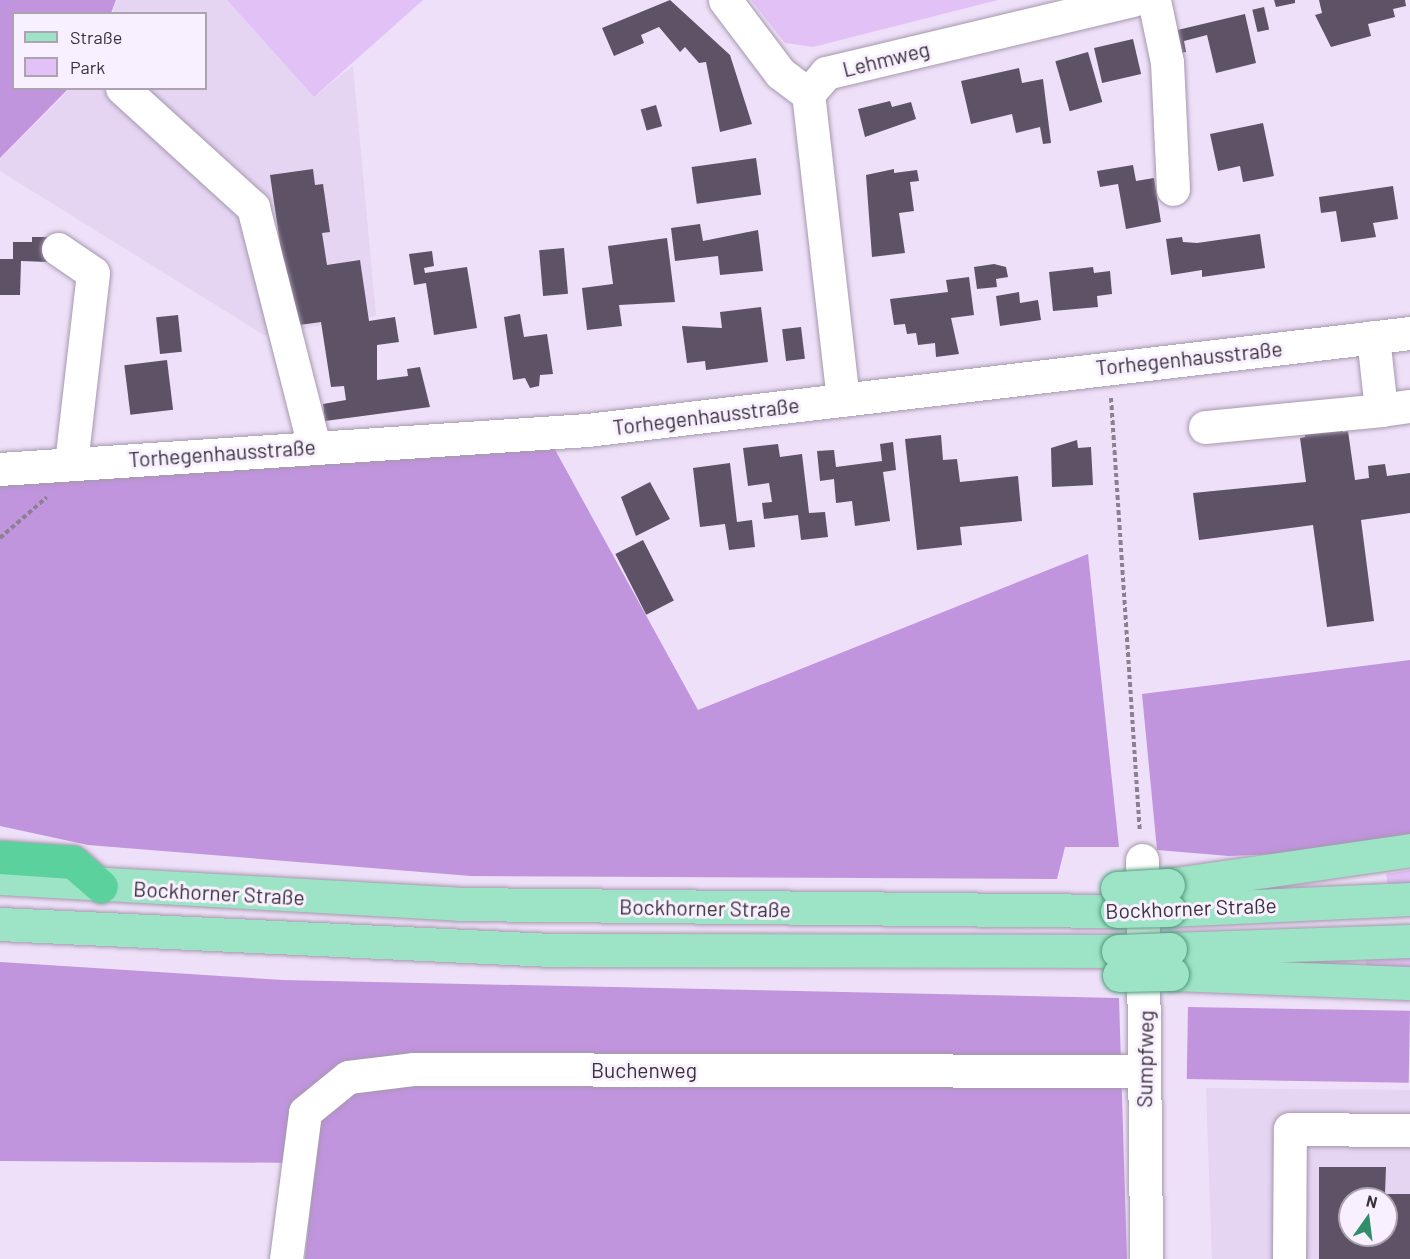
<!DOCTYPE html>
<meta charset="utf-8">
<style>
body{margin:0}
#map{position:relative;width:1410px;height:1259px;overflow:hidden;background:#eee0f8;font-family:Barlow,sans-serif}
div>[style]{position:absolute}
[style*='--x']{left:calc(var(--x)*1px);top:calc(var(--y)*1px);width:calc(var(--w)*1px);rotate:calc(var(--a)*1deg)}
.built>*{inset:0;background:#e5d4f2}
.green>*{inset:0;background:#e2c1f7}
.forest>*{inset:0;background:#c194de;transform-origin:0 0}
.building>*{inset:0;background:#5e5266;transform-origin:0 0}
.path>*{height:4px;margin-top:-2px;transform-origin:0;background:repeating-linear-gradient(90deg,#8a8090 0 4.5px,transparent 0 7.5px)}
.roads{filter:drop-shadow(0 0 2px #a598ae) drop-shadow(0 0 2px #a598ae)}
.minor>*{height:33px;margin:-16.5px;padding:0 16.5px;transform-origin:16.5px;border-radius:16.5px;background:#fff}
.major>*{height:33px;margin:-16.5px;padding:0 16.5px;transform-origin:16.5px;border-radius:16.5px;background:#9de3c5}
.highway>*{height:33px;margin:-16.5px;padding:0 16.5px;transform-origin:16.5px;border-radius:16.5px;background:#5bd19e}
.bridges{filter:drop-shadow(0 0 2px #4f997b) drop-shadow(0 0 2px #4f997b)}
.major-bridge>*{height:33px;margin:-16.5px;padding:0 16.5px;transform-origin:16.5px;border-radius:16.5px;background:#9de3c5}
span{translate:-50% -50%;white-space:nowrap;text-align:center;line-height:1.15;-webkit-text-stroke:6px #f8f0fe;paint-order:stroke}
.street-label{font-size:21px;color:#38323b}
.legend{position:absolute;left:12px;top:12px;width:195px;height:78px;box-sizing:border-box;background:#f8f0fe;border:2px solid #aba4b0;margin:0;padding:8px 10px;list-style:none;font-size:18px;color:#38323b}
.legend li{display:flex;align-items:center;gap:12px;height:30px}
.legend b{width:30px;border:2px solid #aba4b0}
.north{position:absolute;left:1338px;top:1187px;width:60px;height:60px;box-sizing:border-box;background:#f8f0fe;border:2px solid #aba4b0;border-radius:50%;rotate:14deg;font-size:16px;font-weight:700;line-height:24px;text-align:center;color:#38323b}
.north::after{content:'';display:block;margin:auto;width:21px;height:27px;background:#2f8f68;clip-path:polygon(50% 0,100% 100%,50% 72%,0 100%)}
</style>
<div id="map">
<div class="built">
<div style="clip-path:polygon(117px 0,227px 0,314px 97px,353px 66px,376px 316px,264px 335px,0 171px,0 159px,70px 89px,206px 88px,206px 14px,112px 13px)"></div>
<div style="clip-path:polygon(evenodd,1206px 1088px,1410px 1090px,1410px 1259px,1212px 1259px,1206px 1088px,1350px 1199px,1386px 1199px,1386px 1235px,1350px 1235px,1350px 1199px)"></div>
</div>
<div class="green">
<div style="clip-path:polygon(227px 0,423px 0,314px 97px)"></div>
<div style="clip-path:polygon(751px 0,998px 0,813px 47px,785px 43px)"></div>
<div style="clip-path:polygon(1410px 870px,1410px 884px,1388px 886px,1386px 874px)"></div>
<div style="clip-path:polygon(1410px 957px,1410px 971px,1366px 968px,1366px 959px)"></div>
</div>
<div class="forest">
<div style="clip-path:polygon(0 0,116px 0,111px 13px,14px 14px,14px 88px,68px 89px,0 158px)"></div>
<div style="clip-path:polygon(553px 446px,698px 710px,1088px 554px,1119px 847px,1065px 847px,1057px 879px,471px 876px,88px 845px,0 826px,0 483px)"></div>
<div style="clip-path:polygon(1410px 660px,1410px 834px,1322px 852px,1229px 856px,1157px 850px,1142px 694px)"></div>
<div style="clip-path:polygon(0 962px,283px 980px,1119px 998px,1127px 1259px,305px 1259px,315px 1163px,0 1161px)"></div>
<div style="left:1188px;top:1007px;width:222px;height:72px;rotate:1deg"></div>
</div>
<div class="building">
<div style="clip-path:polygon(670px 0,730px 55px,752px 124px,720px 132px,706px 62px,699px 63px,685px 47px,680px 52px,659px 27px,641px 35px,644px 43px,614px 56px,602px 28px)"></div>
<div style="clip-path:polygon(1274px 0,1295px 0,1295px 3px,1276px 7px)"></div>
<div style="clip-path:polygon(1319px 0,1405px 0,1406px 6px,1393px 9px,1395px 17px,1368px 24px,1371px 36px,1331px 47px,1315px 15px,1322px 13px)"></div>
<div style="left:1264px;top:7px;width:23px;height:12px;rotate:77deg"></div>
<div style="clip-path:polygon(1245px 14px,1256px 63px,1216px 73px,1207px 35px,1184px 41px,1186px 52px,1174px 54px,1169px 32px)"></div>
<div style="left:1133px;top:39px;width:36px;height:40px;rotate:77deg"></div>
<div style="left:1088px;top:52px;width:52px;height:34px;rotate:74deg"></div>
<div style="clip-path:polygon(1019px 68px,1022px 83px,1043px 79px,1051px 143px,1043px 144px,1040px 127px,1016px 133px,1012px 114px,971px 124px,961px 81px)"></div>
<div style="clip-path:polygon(890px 101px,892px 107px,911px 102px,916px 119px,865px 137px,858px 109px)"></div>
<div style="left:656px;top:105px;width:22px;height:16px;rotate:74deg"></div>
<div style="clip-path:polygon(1263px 123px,1274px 176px,1243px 182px,1240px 166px,1218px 171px,1210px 134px)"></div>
<div style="left:756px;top:158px;width:37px;height:65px;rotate:82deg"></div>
<div style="clip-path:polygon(1133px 165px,1136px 181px,1154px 178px,1161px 222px,1126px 229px,1118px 184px,1100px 187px,1097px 171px)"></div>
<div style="clip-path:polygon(313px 169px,315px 185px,323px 184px,330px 232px,322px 233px,327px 265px,360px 260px,369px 321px,395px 317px,399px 342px,377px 345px,377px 380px,408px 376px,407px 369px,420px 367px,430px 407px,325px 421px,323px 404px,346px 400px,344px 386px,331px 387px,321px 322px,292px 326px,270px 175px)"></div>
<div style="clip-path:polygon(894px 169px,894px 173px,917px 170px,919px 181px,910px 182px,914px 211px,899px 213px,905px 253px,872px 257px,866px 175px)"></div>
<div style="clip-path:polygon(1393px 186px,1398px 219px,1373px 223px,1376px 237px,1341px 242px,1336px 211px,1321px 213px,1319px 197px)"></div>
<div style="clip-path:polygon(700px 224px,703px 241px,758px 230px,763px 271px,720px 275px,718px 256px,675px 261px,671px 228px)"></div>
<div style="clip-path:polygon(1260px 234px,1265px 268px,1202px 277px,1202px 270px,1171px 275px,1166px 239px,1182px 237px,1183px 242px,1197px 243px)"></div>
<div style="clip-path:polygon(32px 237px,48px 237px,48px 262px,21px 261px,20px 295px,0 295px,0 259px,13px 259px,13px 242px,32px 242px)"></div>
<div style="clip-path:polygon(667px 238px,675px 302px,619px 305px,622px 326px,587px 330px,582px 288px,613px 284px,608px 246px)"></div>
<div style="left:564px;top:248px;width:46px;height:25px;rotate:85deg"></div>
<div style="clip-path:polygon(432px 251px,434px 266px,424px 268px,425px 273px,467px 267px,477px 328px,434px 335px,426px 283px,414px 285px,409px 254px)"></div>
<div style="clip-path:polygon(994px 264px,1006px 267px,1008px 277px,996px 279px,997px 287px,977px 289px,974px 267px)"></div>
<div style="clip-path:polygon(1093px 267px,1094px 273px,1110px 271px,1112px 294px,1097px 296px,1098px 307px,1053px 311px,1049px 272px)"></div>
<div style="clip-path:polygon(969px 277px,974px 315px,951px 318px,959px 354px,936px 357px,935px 343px,918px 345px,916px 333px,907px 334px,905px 324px,894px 325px,890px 299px,948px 292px,946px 280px)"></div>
<div style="clip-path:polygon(1019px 292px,1020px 303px,1038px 300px,1041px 320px,1000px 326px,996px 296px)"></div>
<div style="clip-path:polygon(761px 307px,768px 362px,706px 370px,705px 361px,687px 363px,682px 326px,722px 328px,720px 312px)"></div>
<div style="clip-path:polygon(520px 314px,524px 337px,547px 334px,553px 374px,540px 375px,539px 386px,530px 388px,525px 378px,513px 380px,504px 317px)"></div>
<div style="left:178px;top:315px;width:37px;height:22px;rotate:84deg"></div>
<div style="left:801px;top:327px;width:32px;height:19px;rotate:83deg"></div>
<div style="left:167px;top:360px;width:50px;height:43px;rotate:83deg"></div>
<div style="clip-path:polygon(1341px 420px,1343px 432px,1348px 431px,1355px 480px,1369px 478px,1368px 466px,1385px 464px,1387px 476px,1410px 473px,1410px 513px,1361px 520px,1374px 621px,1327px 627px,1313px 525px,1199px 540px,1193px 493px,1306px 482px,1300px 438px,1305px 437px,1304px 425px)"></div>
<div style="clip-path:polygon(941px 435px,943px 460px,957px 459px,960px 482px,1018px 476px,1022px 521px,960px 527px,962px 545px,917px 550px,905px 439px)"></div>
<div style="clip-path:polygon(1077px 440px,1078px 448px,1091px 447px,1093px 485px,1052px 487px,1051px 448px)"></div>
<div style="clip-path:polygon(893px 442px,896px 470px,883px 472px,890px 521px,855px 526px,852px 501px,836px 503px,834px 479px,820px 481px,817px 451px,834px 450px,836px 467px,882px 461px,880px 444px)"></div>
<div style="clip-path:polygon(778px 444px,780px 457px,802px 454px,809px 513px,825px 512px,828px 537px,801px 540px,798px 515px,764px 519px,762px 503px,772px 502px,769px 483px,748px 486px,743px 448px)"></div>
<div style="clip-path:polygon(730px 463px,737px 522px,752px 520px,755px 547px,729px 550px,725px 524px,700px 527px,693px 468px)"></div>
<div style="clip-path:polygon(650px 482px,670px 519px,636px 536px,621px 497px)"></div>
<div style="left:643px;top:540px;width:68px;height:31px;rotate:63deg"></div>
<div style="clip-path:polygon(evenodd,1319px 1167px,1386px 1167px,1385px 1194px,1410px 1194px,1410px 1259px,1319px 1259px,1319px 1167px,1350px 1199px,1386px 1199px,1386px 1235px,1350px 1235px,1350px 1199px)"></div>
</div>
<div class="path">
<div style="--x:1111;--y:398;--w:433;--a:86.2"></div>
<div style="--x:0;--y:538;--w:62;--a:-41.1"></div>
</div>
<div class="roads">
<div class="minor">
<div style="--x:725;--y:0;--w:91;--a:53"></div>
<div style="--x:780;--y:73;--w:35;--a:37"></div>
<div style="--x:1154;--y:0;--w:63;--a:78.2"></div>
<div style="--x:1167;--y:62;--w:127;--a:87.3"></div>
<div style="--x:122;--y:88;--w:177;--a:42.3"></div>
<div style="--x:253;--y:207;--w:247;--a:75.7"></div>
<div style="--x:58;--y:249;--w:42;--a:34.4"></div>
<div style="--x:93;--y:273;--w:192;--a:96.6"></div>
<div style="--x:1373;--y:337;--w:73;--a:83.7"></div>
<div style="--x:1381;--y:410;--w:29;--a:-8"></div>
<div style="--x:843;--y:400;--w:308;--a:-96.5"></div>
<div style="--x:808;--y:94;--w:28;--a:-49"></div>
<div style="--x:826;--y:73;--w:315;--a:-13.4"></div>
<div style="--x:1205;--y:427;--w:177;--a:-5.5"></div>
<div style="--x:0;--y:469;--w:588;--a:-3.8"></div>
<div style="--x:587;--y:430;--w:829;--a:-6.72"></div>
<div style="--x:1142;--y:860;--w:399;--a:89.4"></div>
<div style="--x:286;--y:1259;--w:148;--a:-82.6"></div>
<div style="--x:305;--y:1112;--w:55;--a:-39.1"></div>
<div style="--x:348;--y:1077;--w:65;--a:-7"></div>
<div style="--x:413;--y:1069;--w:731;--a:0.16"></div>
<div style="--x:1289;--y:1259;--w:130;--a:-89.6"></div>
<div style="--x:1290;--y:1129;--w:120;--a:0.5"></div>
</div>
<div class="major">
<div style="--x:0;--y:878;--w:460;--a:3.2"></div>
<div style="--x:459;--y:904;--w:658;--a:0.61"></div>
<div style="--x:1168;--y:885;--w:245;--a:-8.2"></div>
<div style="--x:1169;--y:910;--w:241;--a:-2.6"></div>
<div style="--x:0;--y:924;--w:553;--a:2.7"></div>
<div style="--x:552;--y:950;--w:566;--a:0.1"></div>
<div style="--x:1170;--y:949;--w:240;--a:-1.9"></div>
<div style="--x:1172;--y:974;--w:238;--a:2.2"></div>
</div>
<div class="highway">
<div style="--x:0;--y:857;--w:73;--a:3.9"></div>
<div style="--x:73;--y:862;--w:37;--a:41"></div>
</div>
</div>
<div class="bridges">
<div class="major-bridge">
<div style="--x:1117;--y:888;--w:51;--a:-3.4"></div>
<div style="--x:1117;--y:911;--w:52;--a:-1.1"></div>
<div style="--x:1118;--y:951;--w:52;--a:-2.2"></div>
<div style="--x:1119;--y:975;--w:53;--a:-1.1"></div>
</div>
</div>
<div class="street-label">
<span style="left:886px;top:59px;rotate:-14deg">Lehmweg</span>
<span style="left:1189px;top:358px;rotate:-6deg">Torhegenhausstraße</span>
<span style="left:706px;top:416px;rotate:-7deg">Torhegenhausstraße</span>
<span style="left:222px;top:453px;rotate:-4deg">Torhegenhausstraße</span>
<span style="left:219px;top:893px;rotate:3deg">Bockhorner Straße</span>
<span style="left:705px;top:908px;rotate:1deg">Bockhorner Straße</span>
<span style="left:1191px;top:908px;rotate:-2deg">Bockhorner Straße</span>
<span style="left:1145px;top:1059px;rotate:-89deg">Sumpfweg</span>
<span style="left:644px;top:1070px">Buchenweg</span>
</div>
<ul class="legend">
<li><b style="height:8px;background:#9de3c5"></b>Straße</li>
<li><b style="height:16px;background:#e2c1f7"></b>Park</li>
</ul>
<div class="north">N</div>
</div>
